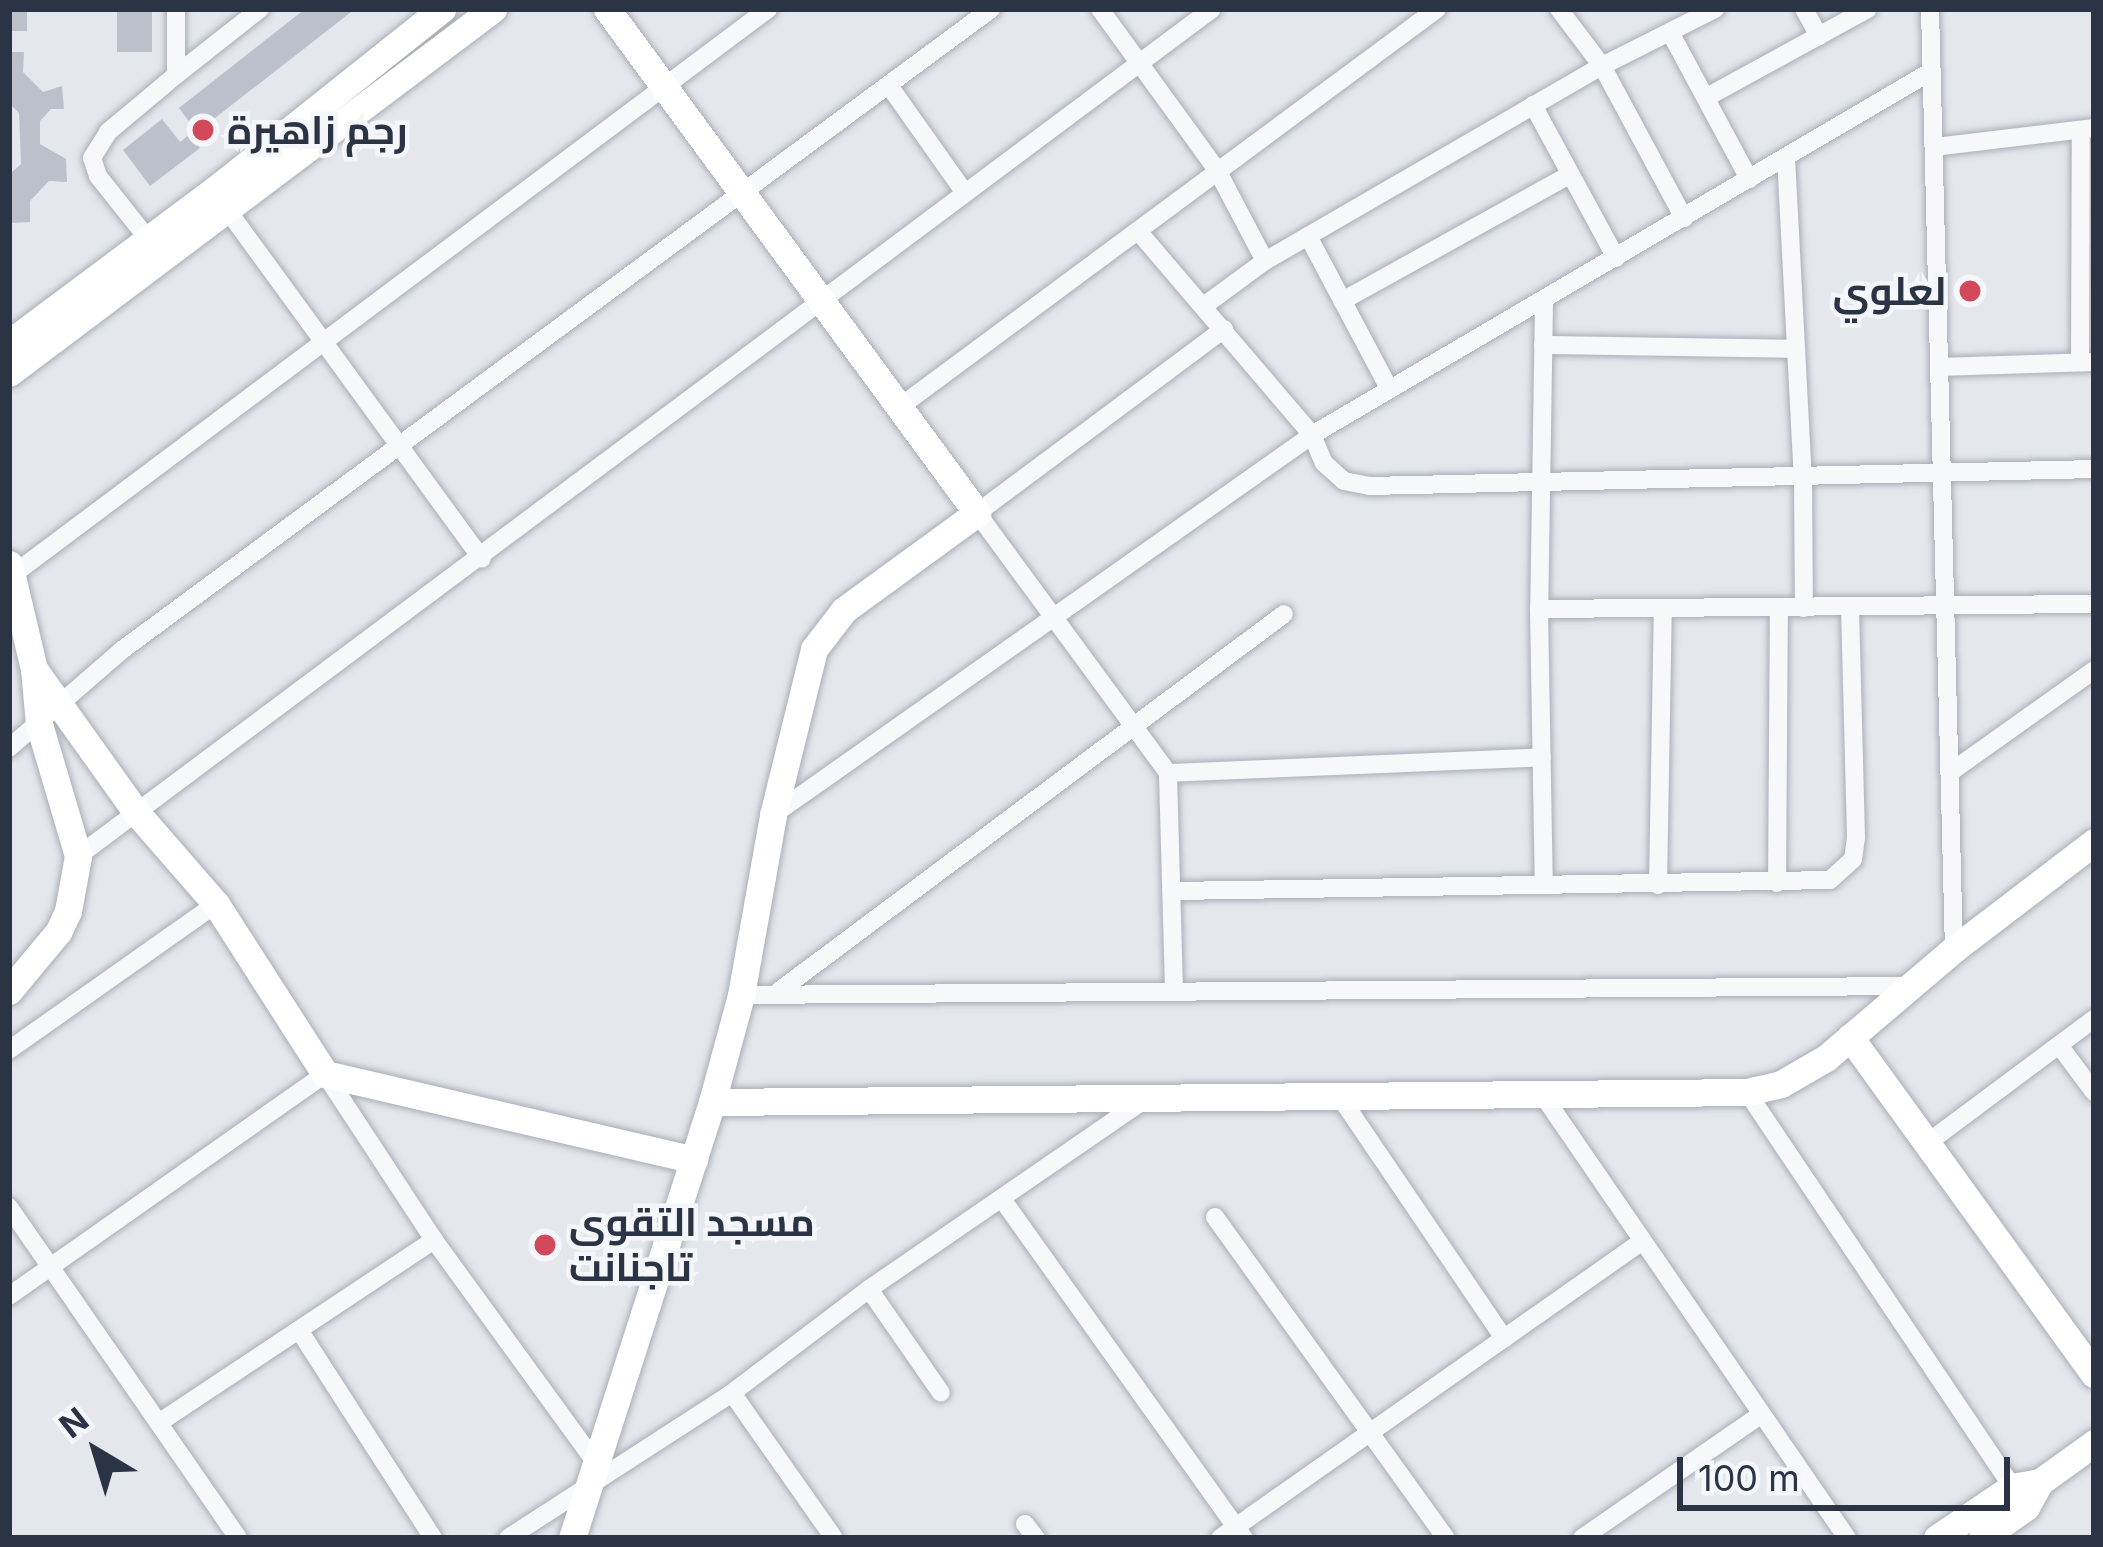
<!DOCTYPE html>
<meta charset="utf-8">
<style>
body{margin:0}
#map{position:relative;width:2103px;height:1547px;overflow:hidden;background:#e4e7ec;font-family:Inter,Cairo,sans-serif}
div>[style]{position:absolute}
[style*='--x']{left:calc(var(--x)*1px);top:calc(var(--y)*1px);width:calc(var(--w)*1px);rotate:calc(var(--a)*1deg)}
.building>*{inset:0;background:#bbc0ca;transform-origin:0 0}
.roads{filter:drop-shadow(0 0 3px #a9aeb7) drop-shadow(0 0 3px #a9aeb7)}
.street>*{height:18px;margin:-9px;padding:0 9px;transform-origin:9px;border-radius:9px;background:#f7f8fa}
.secondary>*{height:27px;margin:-13.5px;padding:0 13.5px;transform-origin:13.5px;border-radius:13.5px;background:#fff}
.dots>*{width:33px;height:33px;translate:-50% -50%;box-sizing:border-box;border:6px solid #f4f6f9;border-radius:50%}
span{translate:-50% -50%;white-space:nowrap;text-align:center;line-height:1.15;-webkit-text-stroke:9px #f4f6f9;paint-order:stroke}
.poi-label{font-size:39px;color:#2b3445;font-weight:700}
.left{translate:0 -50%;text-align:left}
.right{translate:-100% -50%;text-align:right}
.frame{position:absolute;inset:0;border:12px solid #2b3445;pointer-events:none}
.north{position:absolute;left:36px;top:1391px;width:120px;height:120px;-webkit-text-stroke:9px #f4f6f9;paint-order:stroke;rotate:322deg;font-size:33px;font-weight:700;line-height:48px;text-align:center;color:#2b3445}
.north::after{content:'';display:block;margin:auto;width:42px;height:54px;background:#2b3445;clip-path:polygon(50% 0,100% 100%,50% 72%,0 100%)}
.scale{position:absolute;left:1677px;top:1457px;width:333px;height:54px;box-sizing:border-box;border:6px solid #2b3445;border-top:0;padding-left:15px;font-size:36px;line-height:42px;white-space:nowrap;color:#2b3445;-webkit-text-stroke:9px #f4f6f9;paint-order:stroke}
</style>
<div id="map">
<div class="building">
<div style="left:9px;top:9px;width:18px;height:22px"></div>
<div style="left:117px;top:9px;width:35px;height:43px"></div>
<div style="clip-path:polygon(305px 9px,355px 9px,197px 132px,179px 108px)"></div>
<div style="clip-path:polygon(9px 52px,24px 52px,23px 72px,43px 92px,62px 86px,64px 109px,51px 109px,40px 121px,40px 144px,66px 159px,67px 182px,49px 181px,30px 201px,30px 222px,9px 223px,9px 175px,21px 164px,19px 113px,9px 103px)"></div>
<div style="clip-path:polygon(162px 119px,180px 142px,190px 134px,200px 148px,150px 186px,123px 150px)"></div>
</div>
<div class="roads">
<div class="street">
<div style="--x:1100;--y:9;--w:199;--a:54"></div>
<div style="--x:1217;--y:170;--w:103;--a:62.2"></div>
<div style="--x:1559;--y:9;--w:71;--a:53"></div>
<div style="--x:1602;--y:66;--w:173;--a:61.7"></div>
<div style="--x:1804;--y:9;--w:31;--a:61"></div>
<div style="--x:1930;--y:9;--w:940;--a:88.54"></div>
<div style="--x:1671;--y:34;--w:165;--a:61.7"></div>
<div style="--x:176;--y:75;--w:107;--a:-38.2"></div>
<div style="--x:890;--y:87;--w:130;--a:54.7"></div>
<div style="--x:1707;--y:97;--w:183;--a:-28.7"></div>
<div style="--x:1533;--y:105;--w:174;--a:61.5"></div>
<div style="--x:1934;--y:147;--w:161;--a:-6.8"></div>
<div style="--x:1786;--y:157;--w:320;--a:87"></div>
<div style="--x:1803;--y:477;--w:131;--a:89.6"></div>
<div style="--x:223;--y:204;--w:439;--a:53.9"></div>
<div style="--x:1138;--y:231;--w:268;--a:49.5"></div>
<div style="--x:1312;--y:435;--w:30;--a:67"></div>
<div style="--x:1324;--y:463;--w:27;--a:42"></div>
<div style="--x:1344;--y:481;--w:25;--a:11"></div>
<div style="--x:1369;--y:486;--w:725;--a:-1.34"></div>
<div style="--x:1308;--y:236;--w:174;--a:62"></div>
<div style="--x:148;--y:239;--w:80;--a:-128.4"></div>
<div style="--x:98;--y:176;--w:19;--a:-108"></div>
<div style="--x:92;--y:158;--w:31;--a:-58"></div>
<div style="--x:108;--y:132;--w:89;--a:-40"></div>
<div style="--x:176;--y:75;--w:66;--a:-90"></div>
<div style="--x:1342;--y:301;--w:260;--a:-29"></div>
<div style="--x:1544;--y:303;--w:306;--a:90.9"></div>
<div style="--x:1539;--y:609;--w:275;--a:89"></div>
<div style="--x:1205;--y:305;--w:74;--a:-36.3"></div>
<div style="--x:1265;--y:261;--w:389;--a:-30.1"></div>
<div style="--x:1602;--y:66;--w:127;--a:-26.8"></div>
<div style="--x:1543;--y:345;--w:253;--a:0.9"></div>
<div style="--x:2080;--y:362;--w:232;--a:-89.8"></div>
<div style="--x:1939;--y:367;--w:155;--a:-1.8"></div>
<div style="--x:901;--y:406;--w:667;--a:-36.53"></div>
<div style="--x:11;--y:576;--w:946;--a:-36.83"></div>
<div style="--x:1539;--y:609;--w:555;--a:-0.52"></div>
<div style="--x:9;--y:748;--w:150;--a:-40.9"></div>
<div style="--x:122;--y:650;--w:1080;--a:-36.41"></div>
<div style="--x:1952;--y:771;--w:174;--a:-35.4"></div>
<div style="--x:1168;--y:773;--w:374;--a:-2.4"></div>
<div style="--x:773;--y:815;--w:659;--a:-35.18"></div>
<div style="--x:1312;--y:435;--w:717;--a:-30.43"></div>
<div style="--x:78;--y:856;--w:1415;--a:-36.76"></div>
<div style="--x:1777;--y:883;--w:275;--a:-89.6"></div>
<div style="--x:1658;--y:885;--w:273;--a:-89"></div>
<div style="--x:1175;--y:891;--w:655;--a:-0.96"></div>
<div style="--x:1830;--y:880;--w:31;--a:-42"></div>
<div style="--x:1853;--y:859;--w:22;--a:-82"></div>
<div style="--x:1856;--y:837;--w:230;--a:-91.5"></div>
<div style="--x:1174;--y:990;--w:217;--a:-91.6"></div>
<div style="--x:1168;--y:773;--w:323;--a:-126.3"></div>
<div style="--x:977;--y:513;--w:308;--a:-36.7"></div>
<div style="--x:779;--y:991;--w:630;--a:-36.74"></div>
<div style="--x:741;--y:995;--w:1168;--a:-0.44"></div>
<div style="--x:2059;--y:1045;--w:59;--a:53.3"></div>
<div style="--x:9;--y:1050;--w:253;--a:-35.2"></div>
<div style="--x:1747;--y:1092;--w:486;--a:56.1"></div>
<div style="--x:1542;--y:1094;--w:539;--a:55.51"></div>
<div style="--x:1340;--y:1097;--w:292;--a:55.8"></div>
<div style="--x:1926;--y:1144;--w:209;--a:-36.7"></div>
<div style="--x:1002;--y:1199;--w:417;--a:54.5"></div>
<div style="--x:9;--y:1207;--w:402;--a:55.3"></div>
<div style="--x:1215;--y:1217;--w:395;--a:54.3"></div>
<div style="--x:869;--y:1289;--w:126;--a:55.3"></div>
<div style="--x:9;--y:1296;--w:386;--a:-35.1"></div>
<div style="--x:325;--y:1074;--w:199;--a:56.7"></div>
<div style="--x:434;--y:1240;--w:274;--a:54"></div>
<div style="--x:299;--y:1330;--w:247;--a:57.2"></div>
<div style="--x:732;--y:1393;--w:177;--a:54.9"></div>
<div style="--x:160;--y:1422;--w:329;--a:-33.6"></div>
<div style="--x:1025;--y:1524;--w:18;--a:52"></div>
<div style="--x:508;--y:1538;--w:267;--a:-32.9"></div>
<div style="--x:732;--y:1393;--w:172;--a:-37.2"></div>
<div style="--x:869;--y:1289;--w:334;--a:-34.5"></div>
<div style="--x:1220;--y:1538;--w:515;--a:-35.11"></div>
<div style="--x:1582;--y:1538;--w:216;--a:-34.6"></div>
</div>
<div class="secondary">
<div style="--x:9;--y:343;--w:254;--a:-36.7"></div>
<div style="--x:213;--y:191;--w:293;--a:-38.5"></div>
<div style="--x:9;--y:373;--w:606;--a:-36.95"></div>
<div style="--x:9;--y:564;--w:108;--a:76.6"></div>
<div style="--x:34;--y:669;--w:55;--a:84.8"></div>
<div style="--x:39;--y:724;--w:138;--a:73.5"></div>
<div style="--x:78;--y:856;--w:56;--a:100.3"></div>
<div style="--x:68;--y:911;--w:23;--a:115"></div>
<div style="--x:58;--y:932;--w:77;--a:129.7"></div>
<div style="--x:34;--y:669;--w:176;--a:54.5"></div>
<div style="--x:136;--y:812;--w:122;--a:49"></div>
<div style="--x:216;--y:904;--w:202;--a:57.3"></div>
<div style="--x:325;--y:1074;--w:379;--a:13.1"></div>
<div style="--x:1850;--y:1037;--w:416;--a:54.1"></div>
<div style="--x:712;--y:1102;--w:1035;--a:-0.55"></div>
<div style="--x:1747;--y:1092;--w:35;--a:-13"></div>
<div style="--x:1781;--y:1084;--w:52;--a:-30"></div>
<div style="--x:1826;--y:1058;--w:168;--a:-40.4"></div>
<div style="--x:1954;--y:949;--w:176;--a:-37.4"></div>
<div style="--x:572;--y:1538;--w:458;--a:-72.2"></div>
<div style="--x:712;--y:1102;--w:111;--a:-74.8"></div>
<div style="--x:741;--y:995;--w:183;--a:-79.9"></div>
<div style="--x:773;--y:815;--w:171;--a:-76.1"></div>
<div style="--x:814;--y:649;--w:49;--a:-52.4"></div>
<div style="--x:844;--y:610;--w:165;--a:-36.1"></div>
<div style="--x:977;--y:513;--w:625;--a:-126.28"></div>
<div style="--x:1937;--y:1538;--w:91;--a:-34.2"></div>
<div style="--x:2012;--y:1487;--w:28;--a:-10"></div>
<div style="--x:1982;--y:1538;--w:54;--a:-35.2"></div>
<div style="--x:2026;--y:1507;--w:29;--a:-61"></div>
<div style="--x:2040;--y:1482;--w:67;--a:-35.8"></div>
</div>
</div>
<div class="dots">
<div style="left:203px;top:130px;background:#d1495b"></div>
<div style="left:1970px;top:291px;background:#d1495b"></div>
<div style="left:545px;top:1245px;background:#d1495b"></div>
</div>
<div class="poi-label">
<span class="left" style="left:227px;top:130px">رجم زاهيرة</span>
<span class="right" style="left:1946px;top:291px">لعلوي</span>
<span class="left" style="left:569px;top:1245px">مسجد التقوى<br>تاجنانت</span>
</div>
<div class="frame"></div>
<div class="north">N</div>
<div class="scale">100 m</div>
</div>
